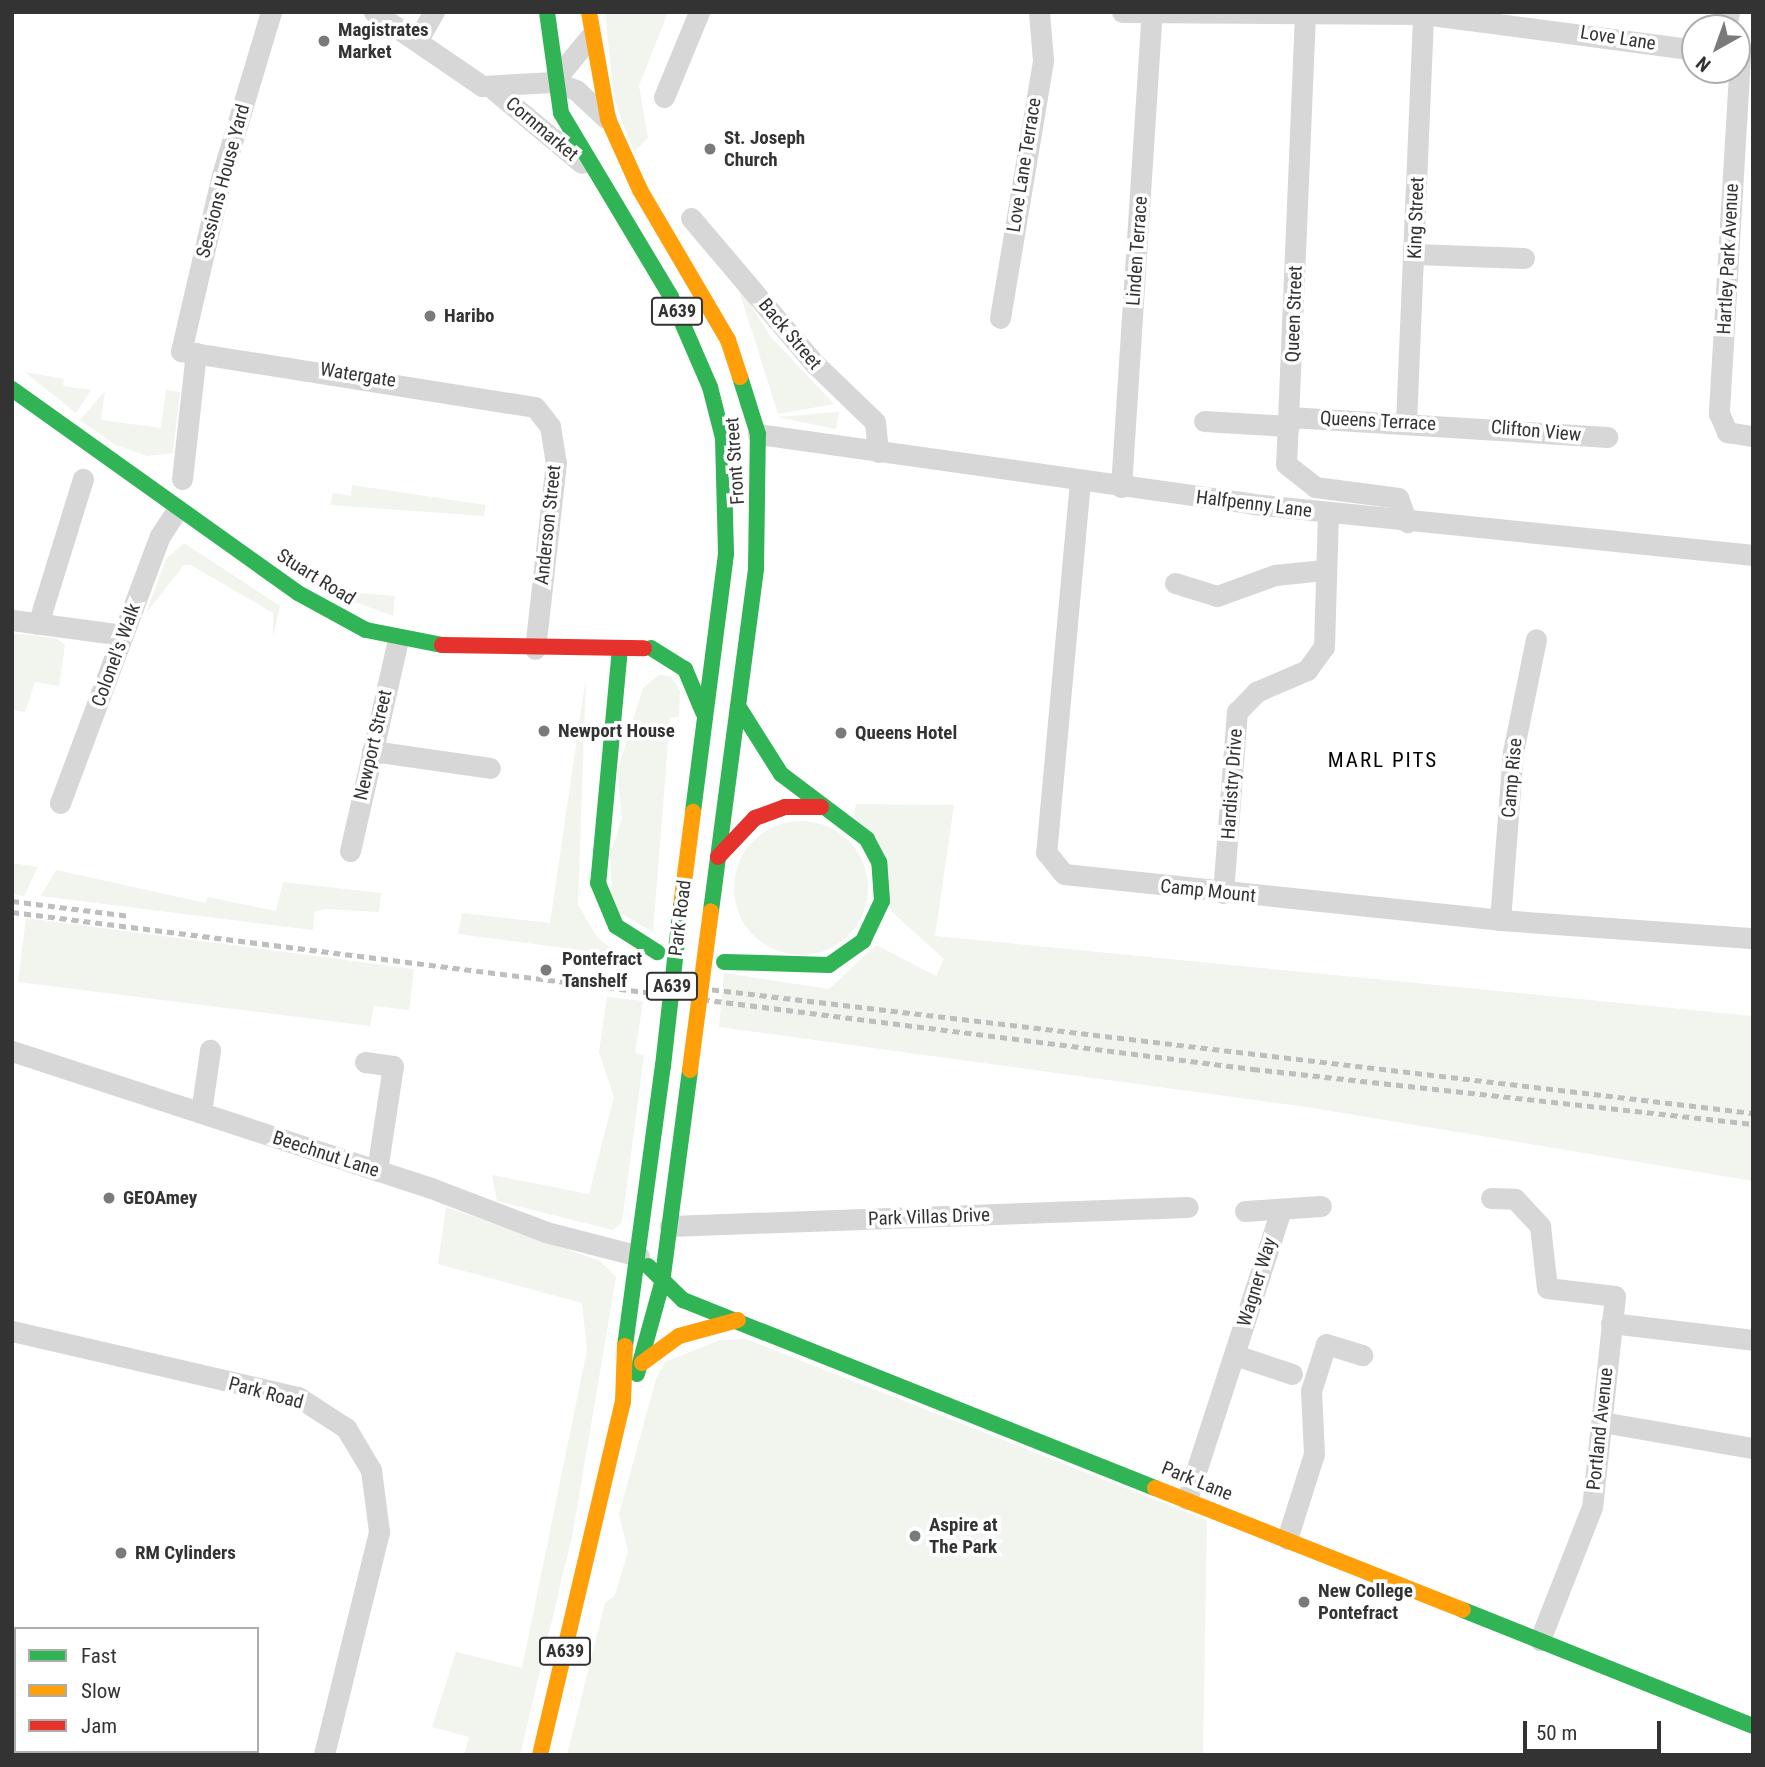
<!DOCTYPE html>
<style>
body{margin:0}
#map{position:relative;width:1765px;height:1767px;overflow:hidden;background:#fff;font-family:"Roboto Condensed",sans-serif}
div>[style]{position:absolute}
[style*='--x']{left:calc(var(--x)*1px);top:calc(var(--y)*1px);width:calc(var(--w)*1px);rotate:calc(var(--a)*1deg)}
.green>*{inset:0;background:#f1f5ed}
.round{border-radius:50%}
.street>*{height:21px;margin:-10.5px;padding:0 10.5px;transform-origin:10.5px;border-radius:10.5px;background:#d7d7d7}
.fast>*{height:16px;margin:-8px;padding:0 8px;transform-origin:8px;border-radius:8px;background:#30b455}
.slow>*{height:16px;margin:-8px;padding:0 8px;transform-origin:8px;border-radius:8px;background:#ff9f0a}
.jam>*{height:16px;margin:-8px;padding:0 8px;transform-origin:8px;border-radius:8px;background:#e5322d}
.rail>*{height:5px;margin-top:-2.5px;transform-origin:0;background:repeating-linear-gradient(90deg,#bebebe 0 7px,transparent 0 12px)}
.fast-bridge>*{height:16px;margin:-8px;padding:0 8px;transform-origin:8px;border-radius:8px;background:#30b455}
.slow-bridge>*{height:16px;margin:-8px;padding:0 8px;transform-origin:8px;border-radius:8px;background:#ff9f0a}
.dots>*{width:19px;height:19px;translate:-50% -50%;box-sizing:border-box;border:4px solid #fff;border-radius:50%}
span{translate:-50% -50%;white-space:nowrap;text-align:center;line-height:1.15;-webkit-text-stroke:7px #fff;paint-order:stroke}
.shield-label span{padding:2px 5px;background:#fff;border:2px solid;border-radius:5px;-webkit-text-stroke-width:0}
.shield-label{font-size:18px;color:#333;font-weight:700}
.poi-label{font-size:19px;color:#333;font-weight:700}
.left{translate:0 -50%;text-align:left}
.street-label{font-size:19px;color:#333}
.neighbourhood-label{font-size:21px;color:#000;letter-spacing:2px}
.frame{position:absolute;inset:0;border:14px solid #333;pointer-events:none}
.legend{position:absolute;left:14px;top:1627px;width:245px;height:126px;box-sizing:border-box;background:#fff;border:2px solid #adadad;margin:0;padding:9px 12px;list-style:none;font-size:21px;color:#333}
.legend li{display:flex;align-items:center;gap:14px;height:35px}
.legend b{width:35px;border:2px solid #adadad}
.north{position:absolute;left:1681px;top:14px;width:70px;height:70px;box-sizing:border-box;background:#fff;border:2px solid #adadad;border-radius:50%;rotate:220deg;font-size:19px;font-weight:700;line-height:28px;text-align:center;color:#333}
.north::after{content:'';display:block;margin:auto;width:24px;height:32px;background:#7a7a7a;clip-path:polygon(50% 0,100% 100%,50% 72%,0 100%)}
.scale{position:absolute;left:1523px;top:1721px;width:138px;height:32px;box-sizing:border-box;border:4px solid #333;border-top:0;padding-left:9px;font-size:21px;line-height:24px;white-space:nowrap;color:#333;-webkit-text-stroke:5px #fff;paint-order:stroke}
</style>
<div id="map">
<div class="green">
<div style="clip-path:polygon(605px 12px,668px 12px,639px 86px,648px 138px,634px 152px,614px 99px)"></div>
<div style="clip-path:polygon(736px 281px,770px 336px,834px 404px,778px 414px)"></div>
<div style="clip-path:polygon(25px 372px,64px 379px,63px 386px,91px 390px,76px 413px)"></div>
<div style="clip-path:polygon(166px 390px,180px 392px,173px 453px,147px 456px,116px 445px,80px 420px,105px 391px,101px 420px,161px 428px)"></div>
<div style="clip-path:polygon(839px 412px,836px 429px,778px 417px)"></div>
<div style="clip-path:polygon(352px 485px,486px 505px,484px 516px,330px 505px,333px 493px,351px 496px)"></div>
<div style="clip-path:polygon(184px 543px,280px 606px,273px 637px,273px 613px,191px 565px,184px 565px,146px 613px,166px 559px)"></div>
<div style="clip-path:polygon(266px 546px,338px 591px,395px 596px,393px 616px,341px 597px)"></div>
<div style="clip-path:polygon(12px 633px,56px 638px,65px 645px,59px 686px,35px 682px,25px 712px,12px 710px)"></div>
<div style="clip-path:polygon(659px 675px,671px 676px,680px 691px,679px 717px,670px 718px,653px 932px,613px 909px,610px 853px,622px 819px,617px 772px,643px 688px)"></div>
<div style="clip-path:polygon(586px 677px,578px 904px,596px 936px,618px 955px,458px 934px,462px 913px,550px 923px)"></div>
<div style="clip-path:polygon(856px 804px,954px 805px,935px 936px,1753px 1016px,1753px 1181px,1307px 1107px,719px 1027px,724px 973px,829px 989px,876px 945px,936px 976px,944px 959px,892px 912px,854px 816px)"></div>
<div class="round" style="left:734px;top:821px;width:134px;height:134px"></div>
<div style="clip-path:polygon(12px 863px,38px 867px,24px 896px,12px 894px)"></div>
<div style="clip-path:polygon(56px 870px,205px 903px,208px 897px,276px 911px,283px 882px,381px 893px,379px 912px,325px 909px,314px 912px,313px 930px,41px 896px)"></div>
<div style="clip-path:polygon(26px 918px,414px 969px,409px 1010px,374px 1006px,370px 1026px,18px 982px)"></div>
<div style="clip-path:polygon(607px 997px,643px 1001px,635px 1053px,644px 1055px,622px 1222px,613px 1230px,497px 1201px,492px 1175px,589px 1194px,614px 1097px,599px 1052px)"></div>
<div style="clip-path:polygon(446px 1207px,600px 1261px,616px 1277px,573px 1532px,520px 1755px,464px 1755px,469px 1737px,432px 1727px,456px 1652px,522px 1668px,587px 1350px,582px 1303px,438px 1264px)"></div>
<div style="clip-path:polygon(746px 1339px,1207px 1520px,1203px 1755px,567px 1755px,605px 1603px,615px 1595px,628px 1551px,619px 1514px,656px 1379px,665px 1362px,720px 1340px)"></div>
</div>
<div class="street">
<div style="--x:271;--y:12;--w:170;--a:106.7"></div>
<div style="--x:222;--y:175;--w:181;--a:103.1"></div>
<div style="--x:181;--y:351;--w:358;--a:9"></div>
<div style="--x:535;--y:407;--w:24;--a:52"></div>
<div style="--x:550;--y:426;--w:36;--a:81"></div>
<div style="--x:556;--y:462;--w:188;--a:96.4"></div>
<div style="--x:374;--y:12;--w:131;--a:34.4"></div>
<div style="--x:482;--y:86;--w:71;--a:-3.2"></div>
<div style="--x:553;--y:82;--w:24;--a:19"></div>
<div style="--x:576;--y:90;--w:41;--a:43"></div>
<div style="--x:1122;--y:12;--w:301;--a:0.4"></div>
<div style="--x:1423;--y:14;--w:274;--a:7.5"></div>
<div style="--x:1305;--y:14;--w:450;--a:92.4"></div>
<div style="--x:1286;--y:464;--w:37;--a:38"></div>
<div style="--x:1315;--y:487;--w:84;--a:7.5"></div>
<div style="--x:1398;--y:498;--w:26;--a:69"></div>
<div style="--x:1726;--y:28;--w:16;--a:-79"></div>
<div style="--x:417;--y:41;--w:34;--a:-60"></div>
<div style="--x:1740;--y:57;--w:357;--a:93.4"></div>
<div style="--x:1719;--y:413;--w:21;--a:67"></div>
<div style="--x:1727;--y:432;--w:26;--a:9"></div>
<div style="--x:553;--y:82;--w:58;--a:-50.6"></div>
<div style="--x:494;--y:90;--w:114;--a:39.7"></div>
<div style="--x:664;--y:97;--w:92;--a:-67.6"></div>
<div style="--x:691;--y:218;--w:192;--a:49.7"></div>
<div style="--x:815;--y:364;--w:83;--a:44"></div>
<div style="--x:875;--y:422;--w:30;--a:84"></div>
<div style="--x:1415;--y:254;--w:109;--a:2.1"></div>
<div style="--x:1000;--y:318;--w:262;--a:-80.5"></div>
<div style="--x:1043;--y:60;--w:48;--a:-94.8"></div>
<div style="--x:1290;--y:417;--w:318;--a:3.6"></div>
<div style="--x:1204;--y:421;--w:85;--a:3.4"></div>
<div style="--x:1406;--y:423;--w:409;--a:-87.6"></div>
<div style="--x:758;--y:434;--w:500;--a:8"></div>
<div style="--x:1253;--y:504;--w:503;--a:5.82"></div>
<div style="--x:182;--y:479;--w:127;--a:-83.7"></div>
<div style="--x:1080;--y:481;--w:373;--a:95.2"></div>
<div style="--x:1046;--y:852;--w:28;--a:51"></div>
<div style="--x:1064;--y:874;--w:438;--a:6"></div>
<div style="--x:1500;--y:920;--w:254;--a:4.1"></div>
<div style="--x:1121;--y:487;--w:474;--a:-86.3"></div>
<div style="--x:1175;--y:583;--w:44;--a:17.2"></div>
<div style="--x:1217;--y:596;--w:62;--a:-19.9"></div>
<div style="--x:1275;--y:575;--w:49;--a:-5.8"></div>
<div style="--x:12;--y:620;--w:112;--a:7.7"></div>
<div style="--x:38;--y:624;--w:152;--a:-72.8"></div>
<div style="--x:372;--y:751;--w:119;--a:8.2"></div>
<div style="--x:60;--y:803;--w:285;--a:-69.5"></div>
<div style="--x:160;--y:536;--w:31;--a:-57"></div>
<div style="--x:350;--y:851;--w:217;--a:-77.2"></div>
<div style="--x:1223;--y:893;--w:182;--a:-85.6"></div>
<div style="--x:1237;--y:712;--w:28;--a:-46"></div>
<div style="--x:1256;--y:692;--w:56;--a:-23.3"></div>
<div style="--x:1307;--y:670;--w:29;--a:-54"></div>
<div style="--x:1324;--y:647;--w:135;--a:-88.3"></div>
<div style="--x:1500;--y:920;--w:169;--a:-85.6"></div>
<div style="--x:1513;--y:752;--w:115;--a:-78.5"></div>
<div style="--x:12;--y:1051;--w:441;--a:18.1"></div>
<div style="--x:431;--y:1188;--w:123;--a:20.9"></div>
<div style="--x:546;--y:1232;--w:96;--a:14.5"></div>
<div style="--x:365;--y:1062;--w:28;--a:8"></div>
<div style="--x:393;--y:1066;--w:106;--a:98.7"></div>
<div style="--x:201;--y:1112;--w:63;--a:-81.7"></div>
<div style="--x:1491;--y:1198;--w:24;--a:2"></div>
<div style="--x:1515;--y:1199;--w:37;--a:47"></div>
<div style="--x:1540;--y:1226;--w:62;--a:83.6"></div>
<div style="--x:1547;--y:1288;--w:68;--a:6.7"></div>
<div style="--x:1615;--y:1296;--w:212;--a:96.2"></div>
<div style="--x:1592;--y:1507;--w:143;--a:111.4"></div>
<div style="--x:1245;--y:1211;--w:76;--a:-3.8"></div>
<div style="--x:670;--y:1226;--w:518;--a:-2.1"></div>
<div style="--x:1611;--y:1323;--w:143;--a:6.8"></div>
<div style="--x:12;--y:1331;--w:294;--a:13"></div>
<div style="--x:298;--y:1397;--w:57;--a:32.9"></div>
<div style="--x:346;--y:1428;--w:49;--a:59.2"></div>
<div style="--x:371;--y:1470;--w:63;--a:82.6"></div>
<div style="--x:379;--y:1532;--w:230;--a:103.9"></div>
<div style="--x:1235;--y:1355;--w:60;--a:18.4"></div>
<div style="--x:1602;--y:1422;--w:153;--a:9.8"></div>
<div style="--x:1187;--y:1499;--w:305;--a:-72"></div>
<div style="--x:1287;--y:1539;--w:89;--a:-72.4"></div>
<div style="--x:1314;--y:1454;--w:63;--a:-92.7"></div>
<div style="--x:1311;--y:1391;--w:49;--a:-72.3"></div>
<div style="--x:1326;--y:1344;--w:38;--a:17"></div>
</div>
<div class="fast">
<div style="--x:547;--y:12;--w:102;--a:82.1"></div>
<div style="--x:561;--y:113;--w:214;--a:59.1"></div>
<div style="--x:671;--y:297;--w:98;--a:66.6"></div>
<div style="--x:710;--y:387;--w:53;--a:75.7"></div>
<div style="--x:723;--y:438;--w:116;--a:88.5"></div>
<div style="--x:726;--y:554;--w:260;--a:97.3"></div>
<div style="--x:12;--y:389;--w:351;--a:35.5"></div>
<div style="--x:298;--y:593;--w:77;--a:28.6"></div>
<div style="--x:366;--y:630;--w:77;--a:11.2"></div>
<div style="--x:620;--y:648;--w:236;--a:95.3"></div>
<div style="--x:598;--y:883;--w:47;--a:67.3"></div>
<div style="--x:616;--y:926;--w:49;--a:32.4"></div>
<div style="--x:651;--y:648;--w:40;--a:32"></div>
<div style="--x:685;--y:669;--w:47;--a:67.3"></div>
<div style="--x:711;--y:911;--w:345;--a:-82.5"></div>
<div style="--x:756;--y:569;--w:135;--a:-89.2"></div>
<div style="--x:758;--y:434;--w:60;--a:-107.5"></div>
<div style="--x:724;--y:962;--w:105;--a:1.6"></div>
<div style="--x:829;--y:965;--w:42;--a:-35.2"></div>
<div style="--x:863;--y:941;--w:44;--a:-64.6"></div>
<div style="--x:882;--y:901;--w:39;--a:-94"></div>
<div style="--x:879;--y:862;--w:26;--a:-118"></div>
<div style="--x:867;--y:839;--w:108;--a:-142.9"></div>
<div style="--x:781;--y:774;--w:80;--a:-122.3"></div>
<div style="--x:648;--y:1266;--w:49;--a:44.2"></div>
<div style="--x:683;--y:1300;--w:508;--a:21.72"></div>
<div style="--x:625;--y:1346;--w:283;--a:-82.3"></div>
<div style="--x:637;--y:1374;--w:94;--a:-74.6"></div>
<div style="--x:662;--y:1283;--w:215;--a:-82.5"></div>
<div style="--x:1463;--y:1610;--w:312;--a:21.8"></div>
</div>
<div class="slow">
<div style="--x:589;--y:12;--w:109;--a:79.9"></div>
<div style="--x:608;--y:119;--w:78;--a:65.7"></div>
<div style="--x:640;--y:190;--w:174;--a:59.6"></div>
<div style="--x:728;--y:340;--w:39;--a:72"></div>
<div style="--x:681;--y:906;--w:95;--a:-82.7"></div>
<div style="--x:642;--y:1363;--w:46;--a:-36.1"></div>
<div style="--x:679;--y:1336;--w:61;--a:-15.2"></div>
<div style="--x:1155;--y:1488;--w:331;--a:21.6"></div>
<div style="--x:540;--y:1755;--w:363;--a:-76.8"></div>
<div style="--x:623;--y:1402;--w:56;--a:-88"></div>
</div>
<div class="jam">
<div style="--x:442;--y:645;--w:202;--a:0.9"></div>
<div style="--x:718;--y:857;--w:54;--a:-46.5"></div>
<div style="--x:755;--y:818;--w:32;--a:-20"></div>
<div style="--x:785;--y:807;--w:36;--a:0"></div>
</div>
<div class="rail">
<div style="--x:12;--y:901;--w:119;--a:7.2"></div>
<div style="--x:12;--y:912;--w:1251;--a:7.21"></div>
<div style="--x:1253;--y:1069;--w:503;--a:6.28"></div>
<div style="--x:700;--y:988;--w:1060;--a:6.77"></div>
</div>
<div class="fast-bridge">
<div style="--x:663;--y:1066;--w:161;--a:-83.6"></div>
</div>
<div class="slow-bridge">
<div style="--x:690;--y:1070;--w:160;--a:-82.5"></div>
</div>
<div class="dots">
<div style="left:324px;top:41px;background:#7a7a7a"></div>
<div style="left:710px;top:149px;background:#7a7a7a"></div>
<div style="left:430px;top:316px;background:#7a7a7a"></div>
<div style="left:544px;top:731px;background:#7a7a7a"></div>
<div style="left:841px;top:733px;background:#7a7a7a"></div>
<div style="left:546px;top:970px;background:#7a7a7a"></div>
<div style="left:109px;top:1198px;background:#7a7a7a"></div>
<div style="left:915px;top:1536px;background:#7a7a7a"></div>
<div style="left:121px;top:1553px;background:#7a7a7a"></div>
<div style="left:1304px;top:1602px;background:#7a7a7a"></div>
</div>
<div class="shield-label">
<span style="left:677px;top:311px">A639</span>
<span style="left:672px;top:986px">A639</span>
<span style="left:565px;top:1651px">A639</span>
</div>
<div class="poi-label">
<span class="left" style="left:338px;top:41px">Magistrates<br>Market</span>
<span class="left" style="left:724px;top:149px">St. Joseph<br>Church</span>
<span class="left" style="left:444px;top:316px">Haribo</span>
<span class="left" style="left:558px;top:731px">Newport House</span>
<span class="left" style="left:855px;top:733px">Queens Hotel</span>
<span class="left" style="left:562px;top:970px">Pontefract<br>Tanshelf</span>
<span class="left" style="left:123px;top:1198px">GEOAmey</span>
<span class="left" style="left:929px;top:1536px">Aspire at<br>The Park</span>
<span class="left" style="left:135px;top:1553px">RM Cylinders</span>
<span class="left" style="left:1318px;top:1602px">New College<br>Pontefract</span>
</div>
<div class="street-label">
<span style="left:1618px;top:38px;rotate:9deg">Love Lane</span>
<span style="left:542px;top:129px;rotate:40deg">Cornmarket</span>
<span style="left:1024px;top:165px;rotate:-81deg">Love Lane Terrace</span>
<span style="left:223px;top:181px;rotate:-75deg">Sessions House Yard</span>
<span style="left:1416px;top:218px;rotate:-88deg">King Street</span>
<span style="left:1137px;top:251px;rotate:-86deg">Linden Terrace</span>
<span style="left:1728px;top:259px;rotate:-87deg">Hartley Park Avenue</span>
<span style="left:1294px;top:314px;rotate:-88deg">Queen Street</span>
<span style="left:790px;top:334px;rotate:50deg">Back Street</span>
<span style="left:358px;top:375px;rotate:9deg">Watergate</span>
<span style="left:1378px;top:421px;rotate:3deg">Queens Terrace</span>
<span style="left:1536px;top:431px;rotate:5deg">Clifton View</span>
<span style="left:735px;top:461px;rotate:-94deg">Front Street</span>
<span style="left:1254px;top:504px;rotate:7deg">Halfpenny Lane</span>
<span style="left:548px;top:525px;rotate:-84deg">Anderson Street</span>
<span style="left:316px;top:577px;rotate:32deg">Stuart Road</span>
<span style="left:116px;top:655px;rotate:-70deg">Colonel's Walk</span>
<span style="left:373px;top:745px;rotate:-77deg">Newport Street</span>
<span style="left:1512px;top:778px;rotate:-85deg">Camp Rise</span>
<span style="left:1232px;top:784px;rotate:-86deg">Hardistry Drive</span>
<span style="left:1208px;top:891px;rotate:6deg">Camp Mount</span>
<span style="left:680px;top:918px;rotate:-83deg">Park Road</span>
<span style="left:326px;top:1154px;rotate:18deg">Beechnut Lane</span>
<span style="left:929px;top:1217px;rotate:-2deg">Park Villas Drive</span>
<span style="left:1257px;top:1282px;rotate:-73deg">Wagner Way</span>
<span style="left:266px;top:1393px;rotate:15deg">Park Road</span>
<span style="left:1600px;top:1429px;rotate:-84deg">Portland Avenue</span>
<span style="left:1197px;top:1481px;rotate:22deg">Park Lane</span>
</div>
<div class="neighbourhood-label">
<span style="left:1383px;top:760px">MARL PITS</span>
</div>
<div class="frame"></div>
<ul class="legend">
<li><b style="height:9px;background:#30b455"></b>Fast</li>
<li><b style="height:9px;background:#ff9f0a"></b>Slow</li>
<li><b style="height:9px;background:#e5322d"></b>Jam</li>
</ul>
<div class="north">N</div>
<div class="scale">50 m</div>
</div>
